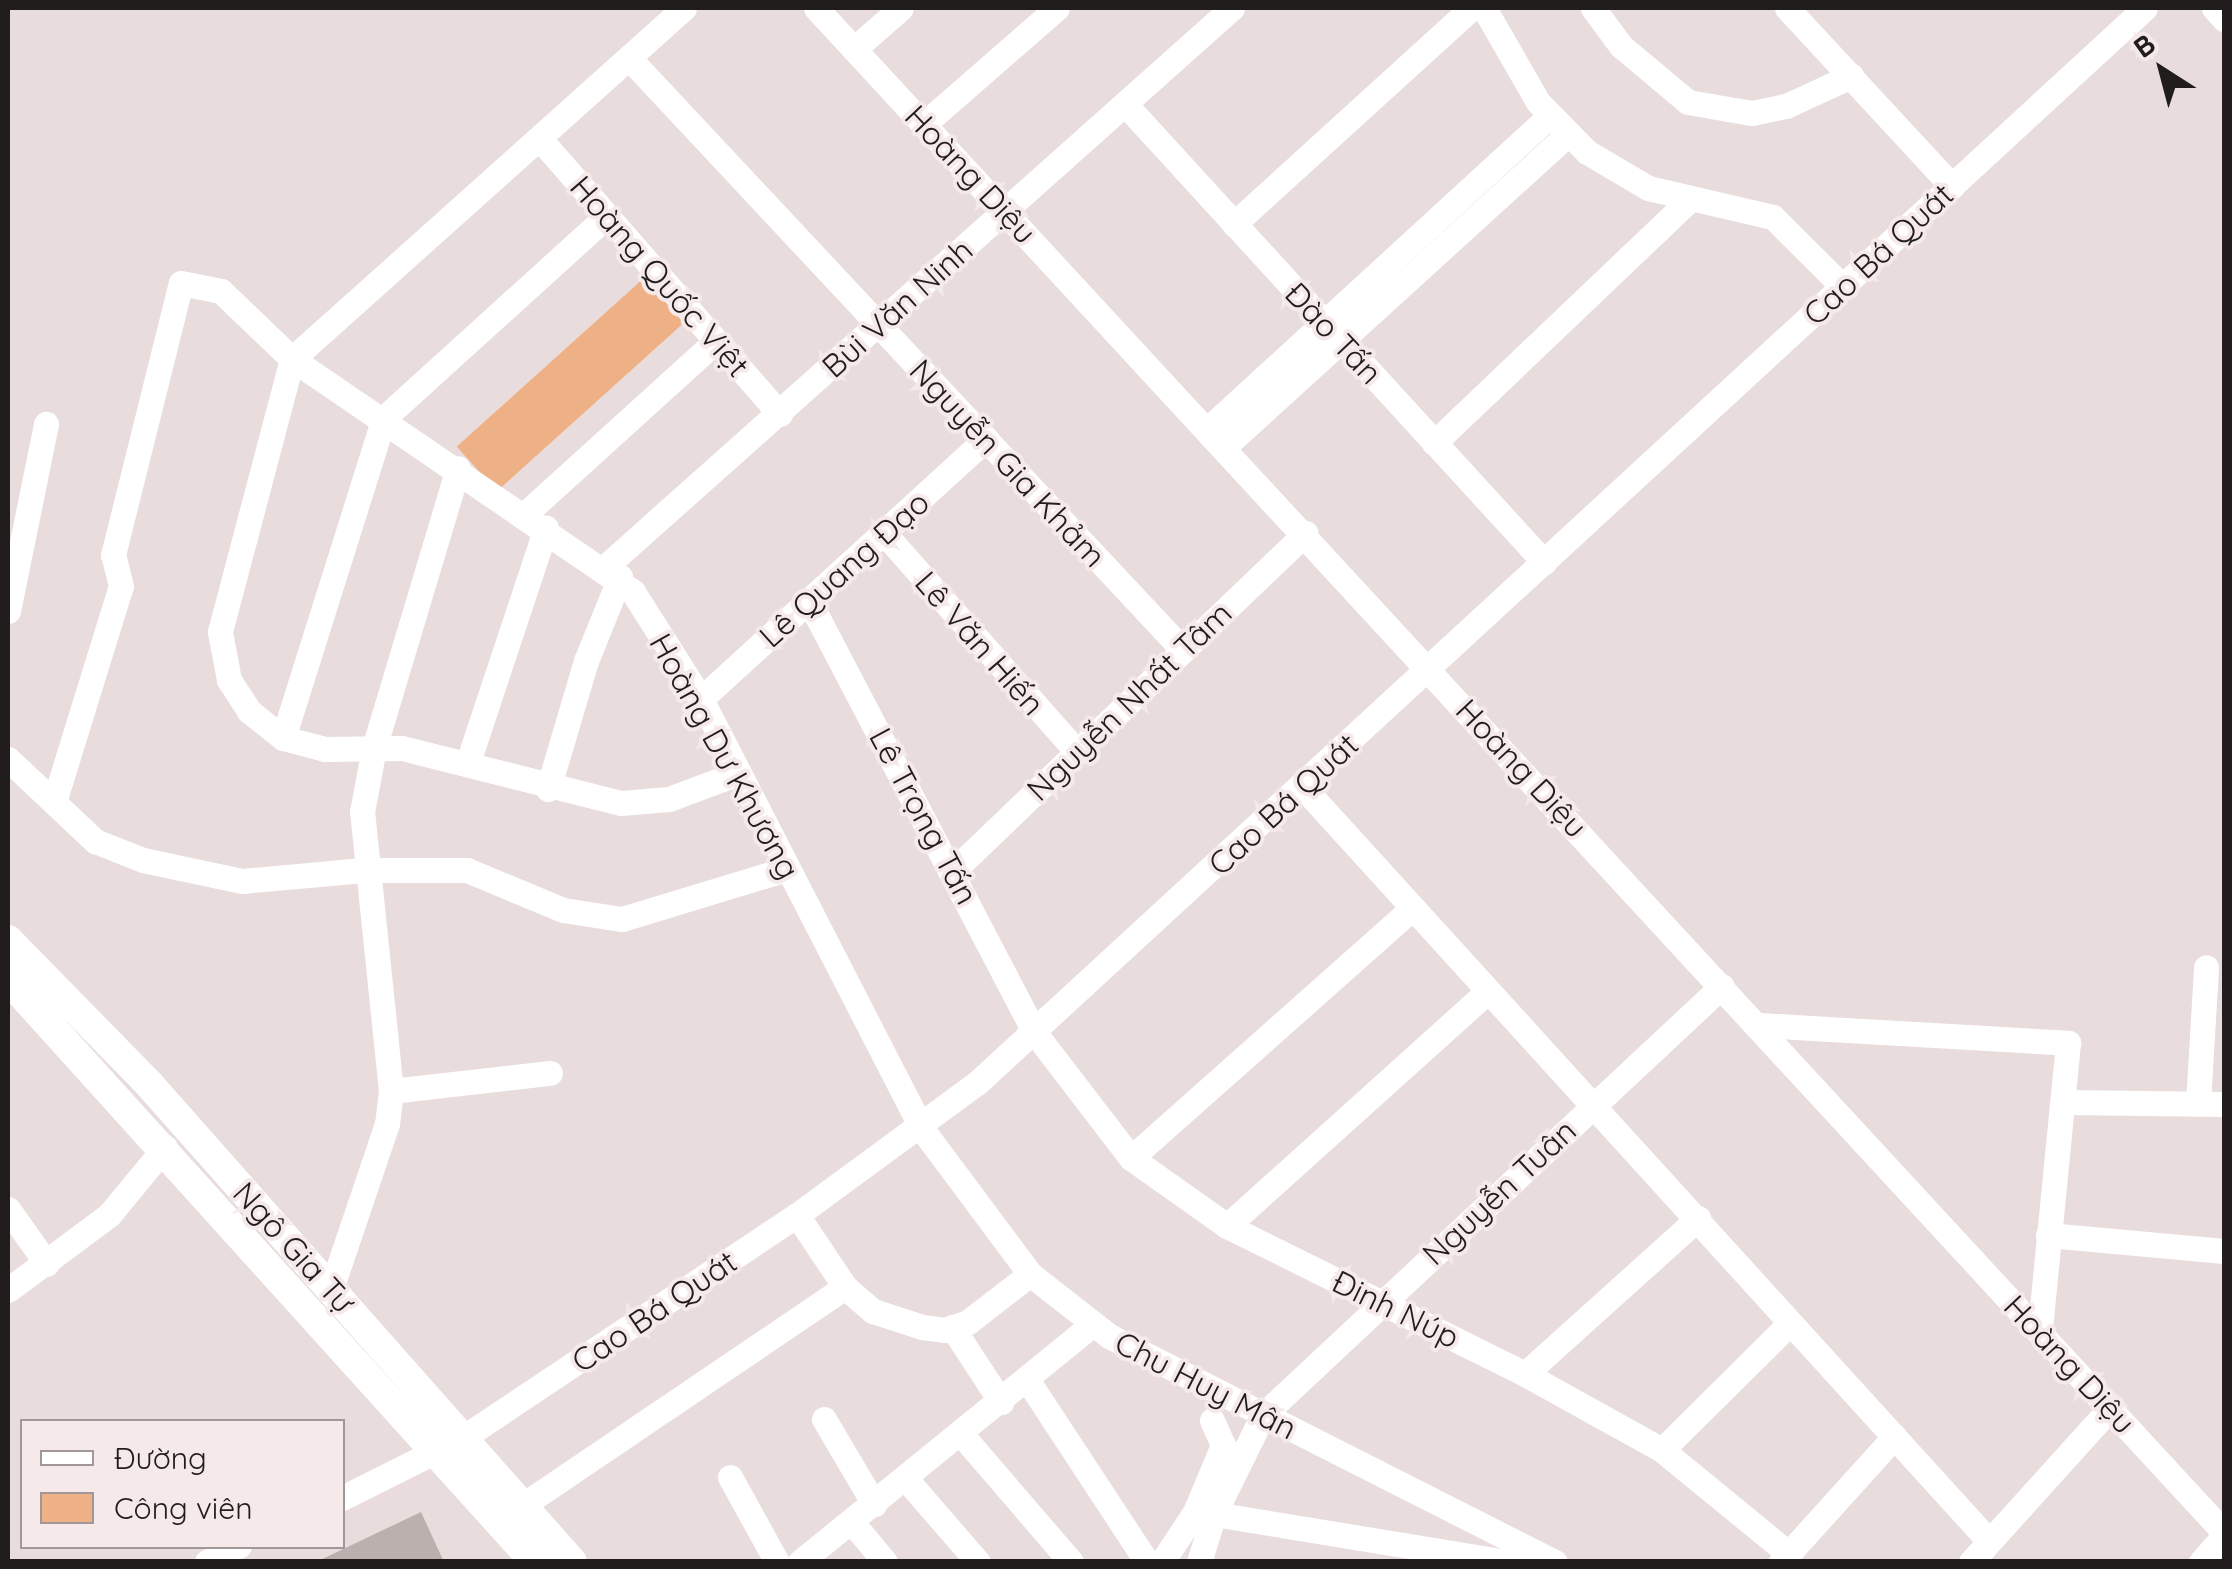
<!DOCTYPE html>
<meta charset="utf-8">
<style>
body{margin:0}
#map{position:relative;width:2232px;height:1569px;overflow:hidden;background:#e9dcdc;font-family:Quicksand,sans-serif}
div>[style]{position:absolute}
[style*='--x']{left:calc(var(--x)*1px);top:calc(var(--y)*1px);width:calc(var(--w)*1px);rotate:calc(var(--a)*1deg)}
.green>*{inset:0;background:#edb185;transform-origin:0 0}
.building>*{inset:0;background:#bbb0ad}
.minor>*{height:25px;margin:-12.5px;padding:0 12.5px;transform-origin:12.5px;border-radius:12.5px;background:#fff}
.major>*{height:30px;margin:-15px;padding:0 15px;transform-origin:15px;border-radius:15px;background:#fff}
span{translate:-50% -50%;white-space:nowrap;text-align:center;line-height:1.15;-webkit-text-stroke:8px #f6e9ea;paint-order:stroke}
.street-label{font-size:32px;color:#211d1d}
.frame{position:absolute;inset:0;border:10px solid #211d1d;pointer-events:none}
.legend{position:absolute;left:20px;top:1419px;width:325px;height:130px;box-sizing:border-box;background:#f6e9ea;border:2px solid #a19798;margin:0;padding:12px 18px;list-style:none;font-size:30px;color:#211d1d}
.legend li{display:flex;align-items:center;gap:20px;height:50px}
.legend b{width:50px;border:2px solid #a19798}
.north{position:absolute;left:2112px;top:20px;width:100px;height:100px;-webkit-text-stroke:8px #f6e9ea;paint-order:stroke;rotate:324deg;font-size:28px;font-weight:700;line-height:40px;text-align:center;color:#211d1d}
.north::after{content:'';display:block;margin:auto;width:35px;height:45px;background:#211d1d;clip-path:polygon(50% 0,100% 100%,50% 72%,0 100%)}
</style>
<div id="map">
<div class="green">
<div style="left:644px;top:278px;width:60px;height:252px;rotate:48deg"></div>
</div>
<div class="building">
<div style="clip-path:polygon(421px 1512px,444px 1562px,316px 1562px)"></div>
</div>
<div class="minor">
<div style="--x:684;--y:8;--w:526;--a:138.16"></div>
<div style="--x:292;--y:359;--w:282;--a:104.8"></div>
<div style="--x:220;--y:632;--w:49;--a:79.4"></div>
<div style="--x:229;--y:680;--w:37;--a:57"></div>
<div style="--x:249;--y:711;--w:43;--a:38.5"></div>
<div style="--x:283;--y:738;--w:43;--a:14.7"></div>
<div style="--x:325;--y:749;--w:77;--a:-0.7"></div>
<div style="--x:402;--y:748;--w:226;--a:14.1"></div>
<div style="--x:621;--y:803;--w:48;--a:-4.8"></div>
<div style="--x:669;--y:799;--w:74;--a:-20.6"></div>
<div style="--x:816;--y:8;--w:2075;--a:47.27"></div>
<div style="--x:1484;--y:8;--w:108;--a:60.1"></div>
<div style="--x:1538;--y:102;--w:70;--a:45.6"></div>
<div style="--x:1587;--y:152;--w:71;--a:30.5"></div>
<div style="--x:1648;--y:188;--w:128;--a:13.1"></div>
<div style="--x:1773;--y:217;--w:99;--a:45"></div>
<div style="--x:1593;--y:8;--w:47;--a:53.6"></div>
<div style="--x:1621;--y:46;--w:87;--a:39.9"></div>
<div style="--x:1688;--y:102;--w:65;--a:9.8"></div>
<div style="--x:1752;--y:113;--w:35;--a:-12"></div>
<div style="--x:1786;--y:106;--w:72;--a:-24.8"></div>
<div style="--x:1787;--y:8;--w:243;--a:47.2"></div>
<div style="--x:2214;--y:8;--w:15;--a:48"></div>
<div style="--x:854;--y:49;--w:62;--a:-41.1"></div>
<div style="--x:629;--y:58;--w:811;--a:46.9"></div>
<div style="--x:1125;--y:104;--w:621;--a:47.55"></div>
<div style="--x:924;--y:124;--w:176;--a:-41.1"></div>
<div style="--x:540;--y:139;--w:365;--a:48.9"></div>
<div style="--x:1234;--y:224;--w:321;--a:-42.3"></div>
<div style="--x:1208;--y:429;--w:462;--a:-42.5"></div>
<div style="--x:1434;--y:443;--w:351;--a:-43.6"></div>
<div style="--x:1224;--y:447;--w:465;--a:-42.3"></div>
<div style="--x:525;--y:514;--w:258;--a:-42.2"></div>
<div style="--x:884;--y:533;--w:292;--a:48.6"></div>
<div style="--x:605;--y:567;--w:840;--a:-41.72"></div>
<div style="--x:809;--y:601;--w:488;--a:62.4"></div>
<div style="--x:1035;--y:1033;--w:158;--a:52.5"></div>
<div style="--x:1131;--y:1158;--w:118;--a:35.3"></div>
<div style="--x:1227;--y:1226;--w:333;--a:26.4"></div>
<div style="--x:1525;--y:1374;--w:157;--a:29"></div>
<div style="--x:1662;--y:1450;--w:163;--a:39.3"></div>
<div style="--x:8;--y:611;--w:191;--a:-78.5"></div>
<div style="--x:701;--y:699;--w:386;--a:-42.4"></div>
<div style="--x:283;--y:738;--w:336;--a:-72.5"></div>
<div style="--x:384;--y:418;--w:301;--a:-42.2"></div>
<div style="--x:8;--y:759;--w:120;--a:43.3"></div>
<div style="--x:95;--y:841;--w:52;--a:21.6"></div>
<div style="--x:143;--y:860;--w:101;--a:12"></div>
<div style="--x:242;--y:881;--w:122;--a:-5.2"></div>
<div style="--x:364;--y:870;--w:103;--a:0"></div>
<div style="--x:467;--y:870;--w:104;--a:22.6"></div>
<div style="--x:563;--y:910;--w:60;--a:8.7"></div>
<div style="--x:622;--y:919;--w:172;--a:-16.9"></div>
<div style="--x:468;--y:762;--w:247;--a:-71.6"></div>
<div style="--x:1302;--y:786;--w:1021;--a:47.7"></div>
<div style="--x:548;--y:789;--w:134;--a:-73.5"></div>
<div style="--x:586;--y:661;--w:91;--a:-68"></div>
<div style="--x:54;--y:802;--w:226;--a:-72.8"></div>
<div style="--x:121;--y:586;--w:32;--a:-104"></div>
<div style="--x:113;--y:555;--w:280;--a:-76"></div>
<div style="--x:181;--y:283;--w:41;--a:11.3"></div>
<div style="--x:221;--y:291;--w:98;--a:43.8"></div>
<div style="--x:292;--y:359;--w:413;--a:34.3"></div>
<div style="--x:633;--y:592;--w:127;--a:57.6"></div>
<div style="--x:701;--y:699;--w:483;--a:62.8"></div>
<div style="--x:922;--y:1129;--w:181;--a:53.3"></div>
<div style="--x:1030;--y:1274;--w:100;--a:38.1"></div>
<div style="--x:1109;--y:1336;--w:500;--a:26.9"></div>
<div style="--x:954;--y:870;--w:487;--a:-43.8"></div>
<div style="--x:1759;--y:1025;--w:310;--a:3.3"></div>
<div style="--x:2068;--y:1043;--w:289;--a:95.6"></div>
<div style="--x:391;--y:1091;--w:160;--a:-6.5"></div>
<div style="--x:2063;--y:1102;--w:161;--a:0.7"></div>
<div style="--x:2198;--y:1103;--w:136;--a:-86.6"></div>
<div style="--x:1131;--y:1158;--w:377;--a:-41.6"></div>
<div style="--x:8;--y:1209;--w:67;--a:54.7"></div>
<div style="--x:797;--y:1215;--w:87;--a:56.3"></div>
<div style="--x:845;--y:1287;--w:37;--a:41"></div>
<div style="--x:873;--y:1311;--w:52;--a:18.1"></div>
<div style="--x:922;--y:1327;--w:23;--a:7"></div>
<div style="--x:945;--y:1330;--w:24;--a:-19"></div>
<div style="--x:968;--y:1322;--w:78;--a:-37.7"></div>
<div style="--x:1227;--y:1226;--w:351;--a:-42"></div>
<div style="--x:2048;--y:1235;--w:177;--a:5.2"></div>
<div style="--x:331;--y:1289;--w:174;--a:-71.3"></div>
<div style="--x:387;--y:1124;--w:33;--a:-83"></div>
<div style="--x:391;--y:1091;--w:281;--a:-95.9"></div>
<div style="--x:362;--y:812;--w:65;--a:-79.4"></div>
<div style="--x:374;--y:748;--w:292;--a:-73.3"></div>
<div style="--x:8;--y:1290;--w:126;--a:-36.6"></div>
<div style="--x:109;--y:1215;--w:88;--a:-50.5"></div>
<div style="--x:952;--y:1327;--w:90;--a:56.8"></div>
<div style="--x:1525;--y:1374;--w:233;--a:-42"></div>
<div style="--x:1028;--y:1381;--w:217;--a:56.7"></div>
<div style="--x:824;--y:1419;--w:99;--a:59.5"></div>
<div style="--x:961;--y:1434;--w:169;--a:49.3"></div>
<div style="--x:1662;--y:1450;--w:180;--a:-44.8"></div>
<div style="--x:730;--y:1477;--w:97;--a:61.1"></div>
<div style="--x:906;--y:1479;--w:110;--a:49.1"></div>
<div style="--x:342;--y:1498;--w:136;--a:-26.6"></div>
<div style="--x:464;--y:1437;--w:400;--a:-33.7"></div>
<div style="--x:797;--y:1215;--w:223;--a:-36.3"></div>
<div style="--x:977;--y:1083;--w:1587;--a:-42.63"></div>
<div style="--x:523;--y:1505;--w:389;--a:-34.1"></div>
<div style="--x:1214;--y:1514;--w:297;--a:9.3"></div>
<div style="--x:851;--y:1521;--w:53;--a:50.3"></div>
<div style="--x:207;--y:1562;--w:36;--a:-27"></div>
<div style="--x:800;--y:1562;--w:377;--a:-39.1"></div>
<div style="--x:1162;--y:1562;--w:60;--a:-56.6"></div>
<div style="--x:1195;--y:1512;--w:73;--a:-67.3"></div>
<div style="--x:1223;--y:1445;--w:27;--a:-114"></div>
<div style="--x:1199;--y:1562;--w:50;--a:-72.6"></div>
<div style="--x:1214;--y:1514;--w:110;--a:-63.7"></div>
<div style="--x:1263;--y:1415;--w:628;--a:-43.07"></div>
<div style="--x:1781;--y:1562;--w:169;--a:-47.9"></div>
<div style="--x:1971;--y:1562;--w:207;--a:-47.9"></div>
<div style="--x:2201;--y:1562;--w:35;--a:-49"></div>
</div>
<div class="major">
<div style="--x:8;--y:940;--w:202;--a:45.6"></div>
<div style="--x:149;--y:1084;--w:638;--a:48.49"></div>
<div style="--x:8;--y:979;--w:786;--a:47.89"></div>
</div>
<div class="street-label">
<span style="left:971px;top:174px;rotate:47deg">Hoàng Diệu</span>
<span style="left:1878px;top:254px;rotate:-43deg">Cao Bá Quát</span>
<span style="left:660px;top:276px;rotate:49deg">Hoàng Quốc Việt</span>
<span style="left:897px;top:308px;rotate:-42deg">Bùi Văn Ninh</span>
<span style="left:1334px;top:333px;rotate:47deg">Đào Tấn</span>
<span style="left:1008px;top:463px;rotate:47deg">Nguyễn Gia Khảm</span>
<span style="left:844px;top:569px;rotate:-42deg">Lê Quang Đạo</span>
<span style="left:980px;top:643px;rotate:49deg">Lê Văn Hiến</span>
<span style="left:1129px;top:701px;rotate:-44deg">Nguyễn Nhất Tâm</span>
<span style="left:725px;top:756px;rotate:61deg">Hoàng Dư Khương</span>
<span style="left:1522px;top:768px;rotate:47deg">Hoàng Diệu</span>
<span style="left:1283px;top:804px;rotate:-43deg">Cao Bá Quát</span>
<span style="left:924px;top:816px;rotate:62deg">Lê Trọng Tấn</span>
<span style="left:1499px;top:1192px;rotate:-43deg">Nguyễn Tuân</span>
<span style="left:294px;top:1247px;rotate:48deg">Ngô Gia Tự</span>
<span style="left:1396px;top:1309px;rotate:26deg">Đinh Núp</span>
<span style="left:654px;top:1311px;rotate:-34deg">Cao Bá Quát</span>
<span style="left:2070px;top:1364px;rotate:47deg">Hoàng Diệu</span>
<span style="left:1206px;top:1385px;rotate:27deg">Chu Huy Mân</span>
</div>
<div class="frame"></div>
<ul class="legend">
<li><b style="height:12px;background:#fff"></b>Đường</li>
<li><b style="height:28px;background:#edb185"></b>Công viên</li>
</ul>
<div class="north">B</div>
</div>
